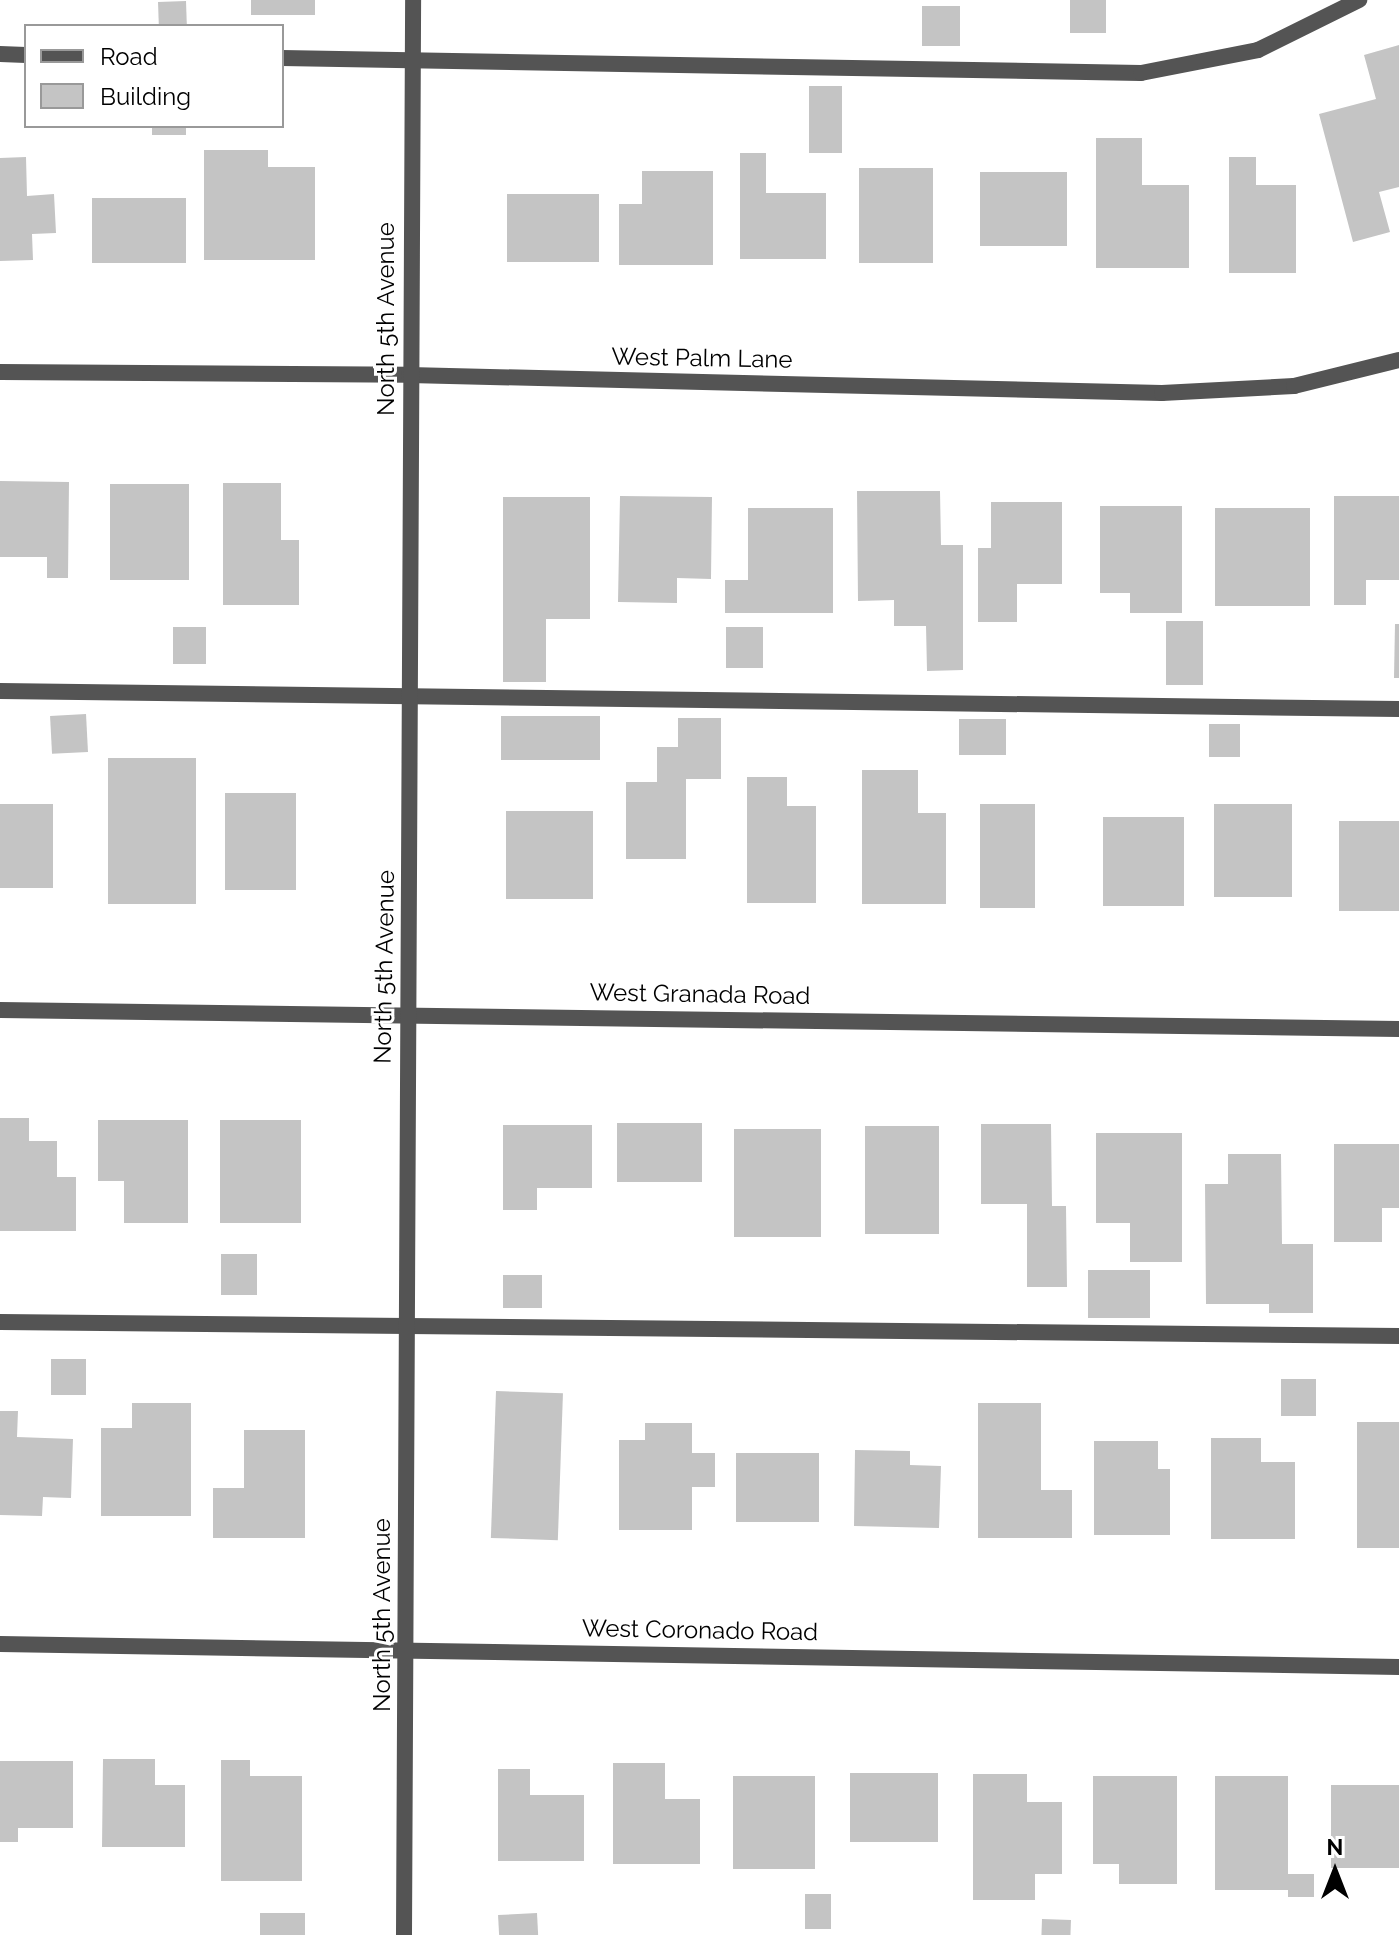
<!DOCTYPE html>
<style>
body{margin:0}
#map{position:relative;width:1399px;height:1935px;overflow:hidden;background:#fff;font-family:Raleway,sans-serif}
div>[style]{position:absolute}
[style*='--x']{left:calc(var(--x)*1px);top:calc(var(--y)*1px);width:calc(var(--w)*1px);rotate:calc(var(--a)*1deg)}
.building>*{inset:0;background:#c4c4c4;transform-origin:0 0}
.service>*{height:16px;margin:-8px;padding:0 8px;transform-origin:8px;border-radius:8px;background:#545454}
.minor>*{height:16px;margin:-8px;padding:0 8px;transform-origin:8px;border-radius:8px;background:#545454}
.tertiary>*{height:16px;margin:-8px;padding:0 8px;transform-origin:8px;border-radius:8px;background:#545454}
span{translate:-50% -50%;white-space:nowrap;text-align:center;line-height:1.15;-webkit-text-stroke:6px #fff;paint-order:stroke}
.street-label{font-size:24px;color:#000}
.legend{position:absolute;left:24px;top:24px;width:260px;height:104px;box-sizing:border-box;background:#fff;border:2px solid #999;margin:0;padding:10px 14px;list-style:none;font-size:24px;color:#000}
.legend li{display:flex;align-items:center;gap:16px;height:40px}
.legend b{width:40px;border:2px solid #999}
.north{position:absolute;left:1295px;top:1831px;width:80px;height:80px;-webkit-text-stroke:6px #fff;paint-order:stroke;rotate:0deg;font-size:22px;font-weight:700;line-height:32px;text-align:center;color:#000}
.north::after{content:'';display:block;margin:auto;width:28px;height:36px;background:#000;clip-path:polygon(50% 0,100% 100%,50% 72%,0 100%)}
</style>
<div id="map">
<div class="building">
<div style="left:251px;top:0;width:64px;height:15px"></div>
<div style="left:1070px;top:0;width:36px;height:33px"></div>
<div style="left:186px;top:1px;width:25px;height:28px;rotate:88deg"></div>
<div style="left:922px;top:6px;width:38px;height:40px"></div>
<div style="clip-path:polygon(1399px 45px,1399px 187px,1379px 192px,1390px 232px,1353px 242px,1319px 114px,1376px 99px,1364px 55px)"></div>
<div style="left:809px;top:86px;width:33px;height:67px"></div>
<div style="left:152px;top:126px;width:34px;height:9px"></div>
<div style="clip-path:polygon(1096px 138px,1142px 138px,1142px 185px,1189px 185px,1189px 268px,1096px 268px)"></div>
<div style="clip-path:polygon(204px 150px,268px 150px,268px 167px,315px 167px,315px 260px,204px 260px)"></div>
<div style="clip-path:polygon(740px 153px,766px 153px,766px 193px,826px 193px,826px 259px,740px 259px)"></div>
<div style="clip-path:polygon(26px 157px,27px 196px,54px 194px,56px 233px,32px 234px,33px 260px,0 261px,0 158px)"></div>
<div style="clip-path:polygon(1229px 157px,1256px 157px,1256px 185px,1296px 185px,1296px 273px,1229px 273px)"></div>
<div style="left:859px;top:168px;width:74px;height:95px"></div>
<div style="clip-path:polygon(642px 171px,713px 171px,713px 265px,619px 265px,619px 204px,642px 204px)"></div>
<div style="left:980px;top:172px;width:87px;height:74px"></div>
<div style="left:507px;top:194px;width:92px;height:68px"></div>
<div style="left:92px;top:198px;width:94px;height:65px"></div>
<div style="clip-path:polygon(0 481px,69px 482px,68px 578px,47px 578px,47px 557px,0 557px)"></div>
<div style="clip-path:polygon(223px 483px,281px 483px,281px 540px,299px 540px,299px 605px,223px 605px)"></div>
<div style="left:110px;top:484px;width:79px;height:96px"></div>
<div style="clip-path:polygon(857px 491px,940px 491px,941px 545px,963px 545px,963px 670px,927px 671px,926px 626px,894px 626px,894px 600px,858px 601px)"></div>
<div style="clip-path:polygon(620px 496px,712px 497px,711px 579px,677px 578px,677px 603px,618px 602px)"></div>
<div style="clip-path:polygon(1334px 496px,1399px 496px,1399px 580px,1366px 580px,1366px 605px,1334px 605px)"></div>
<div style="clip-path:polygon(503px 497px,590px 497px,590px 619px,546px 619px,546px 682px,503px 682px)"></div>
<div style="clip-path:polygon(991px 502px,1062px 502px,1062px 584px,1017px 584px,1017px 622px,978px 622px,978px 548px,991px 548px)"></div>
<div style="clip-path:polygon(1100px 506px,1182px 506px,1182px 613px,1130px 613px,1130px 593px,1100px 593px)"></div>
<div style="clip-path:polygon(748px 508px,833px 508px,833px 613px,725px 613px,725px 580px,748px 580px)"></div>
<div style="left:1215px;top:508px;width:95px;height:98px"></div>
<div style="left:1166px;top:621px;width:37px;height:64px"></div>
<div style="clip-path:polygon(1395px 624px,1399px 624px,1399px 678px,1394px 678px)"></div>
<div style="left:173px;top:627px;width:33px;height:37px"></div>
<div style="left:726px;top:627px;width:37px;height:41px"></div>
<div style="left:86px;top:714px;width:38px;height:36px;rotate:87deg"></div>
<div style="left:501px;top:716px;width:99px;height:44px"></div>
<div style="clip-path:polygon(678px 718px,721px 718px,721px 779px,686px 779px,686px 859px,626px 859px,626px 782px,657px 782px,657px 747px,678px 747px)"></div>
<div style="left:959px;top:719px;width:47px;height:36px"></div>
<div style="left:1240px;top:724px;width:33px;height:31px;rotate:90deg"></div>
<div style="left:108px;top:758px;width:88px;height:146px"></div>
<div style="clip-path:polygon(862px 770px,918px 770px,918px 813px,946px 813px,946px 904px,862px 904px)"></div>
<div style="clip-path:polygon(747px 777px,787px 777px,787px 806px,816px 806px,816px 903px,747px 903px)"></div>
<div style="left:225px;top:793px;width:71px;height:97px"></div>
<div style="left:0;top:804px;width:53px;height:84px"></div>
<div style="left:980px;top:804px;width:55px;height:104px"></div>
<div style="left:1214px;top:804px;width:78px;height:93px"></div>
<div style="left:506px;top:811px;width:87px;height:88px"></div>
<div style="left:1103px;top:817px;width:81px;height:89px"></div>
<div style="left:1339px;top:821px;width:60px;height:90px"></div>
<div style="clip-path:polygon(0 1118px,29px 1118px,29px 1141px,57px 1141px,57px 1177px,76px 1177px,76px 1231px,0 1231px)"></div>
<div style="clip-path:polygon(98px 1120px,188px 1120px,188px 1223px,124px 1223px,124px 1181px,98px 1181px)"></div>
<div style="left:220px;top:1120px;width:81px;height:103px"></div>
<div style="left:617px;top:1123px;width:85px;height:59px"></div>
<div style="clip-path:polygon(981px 1124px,1051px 1124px,1052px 1206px,1066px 1206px,1067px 1287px,1027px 1287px,1027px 1204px,981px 1204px)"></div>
<div style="clip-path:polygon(503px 1125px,592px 1125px,592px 1188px,537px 1188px,537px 1210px,503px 1210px)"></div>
<div style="left:865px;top:1126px;width:74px;height:108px"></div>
<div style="left:734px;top:1129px;width:87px;height:108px"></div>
<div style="clip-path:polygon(1096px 1133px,1182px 1133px,1182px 1262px,1130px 1262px,1130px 1223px,1096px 1223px)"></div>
<div style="clip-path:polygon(1334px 1144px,1399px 1144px,1399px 1208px,1382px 1208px,1382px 1242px,1334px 1242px)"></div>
<div style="clip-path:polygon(1228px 1154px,1281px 1154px,1282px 1244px,1313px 1244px,1313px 1313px,1269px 1313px,1269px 1304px,1206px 1304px,1205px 1184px,1228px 1184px)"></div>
<div style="left:221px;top:1254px;width:36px;height:41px"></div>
<div style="left:1088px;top:1270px;width:62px;height:48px"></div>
<div style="left:503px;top:1275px;width:39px;height:33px"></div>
<div style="left:51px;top:1359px;width:35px;height:36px"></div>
<div style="left:1281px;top:1379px;width:35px;height:37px"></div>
<div style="left:496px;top:1391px;width:67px;height:147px;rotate:2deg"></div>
<div style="clip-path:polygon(132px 1403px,191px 1403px,191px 1516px,101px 1516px,101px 1428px,132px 1428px)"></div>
<div style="clip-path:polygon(978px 1403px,1041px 1403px,1041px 1490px,1072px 1490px,1072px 1538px,978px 1538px)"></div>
<div style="clip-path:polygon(0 1411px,18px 1411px,17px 1437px,73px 1439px,71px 1498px,43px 1497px,42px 1516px,0 1515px)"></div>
<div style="left:1357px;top:1422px;width:42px;height:126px"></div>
<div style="clip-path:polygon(645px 1423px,692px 1423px,692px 1453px,715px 1453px,715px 1487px,692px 1487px,692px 1530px,619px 1530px,619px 1440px,645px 1440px)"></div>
<div style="clip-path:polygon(244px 1430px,305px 1430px,305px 1538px,213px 1538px,213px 1488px,244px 1488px)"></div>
<div style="clip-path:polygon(1211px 1438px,1261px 1438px,1261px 1462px,1295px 1462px,1295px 1539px,1211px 1539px)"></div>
<div style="clip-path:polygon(1094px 1441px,1158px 1441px,1158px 1469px,1170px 1469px,1170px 1535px,1094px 1535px)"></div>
<div style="clip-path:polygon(855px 1450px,910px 1451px,910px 1465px,941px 1466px,939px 1528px,854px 1526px)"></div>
<div style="left:736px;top:1453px;width:83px;height:69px"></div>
<div style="clip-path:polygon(103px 1759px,155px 1759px,155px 1785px,185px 1785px,185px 1847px,102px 1847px)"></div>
<div style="clip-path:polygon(221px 1760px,250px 1760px,250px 1776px,302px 1776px,302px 1881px,221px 1881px)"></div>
<div style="clip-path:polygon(0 1761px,73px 1761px,73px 1828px,18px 1828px,18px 1842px,0 1842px)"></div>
<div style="clip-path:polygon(613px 1763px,665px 1763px,665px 1799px,700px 1799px,700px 1864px,613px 1864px)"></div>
<div style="clip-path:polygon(498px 1769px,530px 1769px,530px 1795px,584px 1795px,584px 1861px,498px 1861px)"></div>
<div style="left:850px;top:1773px;width:88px;height:69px"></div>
<div style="clip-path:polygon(973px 1774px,1027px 1774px,1027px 1802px,1062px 1802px,1062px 1874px,1035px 1874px,1035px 1900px,973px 1900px)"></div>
<div style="left:733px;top:1776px;width:82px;height:93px"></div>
<div style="clip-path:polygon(1093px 1776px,1177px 1776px,1177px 1884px,1119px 1884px,1119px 1864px,1093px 1864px)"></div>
<div style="clip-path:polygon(1215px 1776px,1288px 1776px,1288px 1874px,1314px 1874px,1314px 1897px,1288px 1897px,1288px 1890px,1215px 1890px)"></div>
<div style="left:1331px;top:1785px;width:68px;height:83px"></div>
<div style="left:805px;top:1894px;width:26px;height:35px"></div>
<div style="left:260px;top:1913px;width:45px;height:22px"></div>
<div style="left:537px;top:1913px;width:22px;height:39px;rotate:87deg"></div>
<div style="left:1042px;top:1919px;width:29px;height:16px;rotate:2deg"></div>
</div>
<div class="service">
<div style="--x:0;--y:54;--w:26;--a:2"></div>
<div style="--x:282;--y:58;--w:859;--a:1"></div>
<div style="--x:1141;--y:73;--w:119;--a:-11.1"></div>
<div style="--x:1258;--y:50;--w:113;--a:-26.3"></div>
<div style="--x:0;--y:691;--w:1399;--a:0.74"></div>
<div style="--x:0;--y:1322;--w:1399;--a:0.57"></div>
</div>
<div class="minor">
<div style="--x:0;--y:372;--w:409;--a:0.4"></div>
<div style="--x:409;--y:375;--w:753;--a:1.37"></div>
<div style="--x:1162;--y:393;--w:132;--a:-3"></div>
<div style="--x:1294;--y:386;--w:108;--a:-13.9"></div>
<div style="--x:0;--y:1010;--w:1399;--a:0.78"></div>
<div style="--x:0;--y:1644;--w:1399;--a:0.94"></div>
</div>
<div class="tertiary">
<div style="--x:404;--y:1935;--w:1935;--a:-89.73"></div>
</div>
<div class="street-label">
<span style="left:386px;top:319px;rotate:-90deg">North 5th Avenue</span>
<span style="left:702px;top:358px;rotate:1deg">West Palm Lane</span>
<span style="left:384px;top:967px;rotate:-89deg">North 5th Avenue</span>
<span style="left:700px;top:994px;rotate:1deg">West Granada Road</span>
<span style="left:382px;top:1615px;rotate:-90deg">North 5th Avenue</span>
<span style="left:700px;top:1630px;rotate:1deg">West Coronado Road</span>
</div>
<ul class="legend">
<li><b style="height:10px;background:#545454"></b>Road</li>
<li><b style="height:22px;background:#c4c4c4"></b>Building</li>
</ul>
<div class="north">N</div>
</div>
